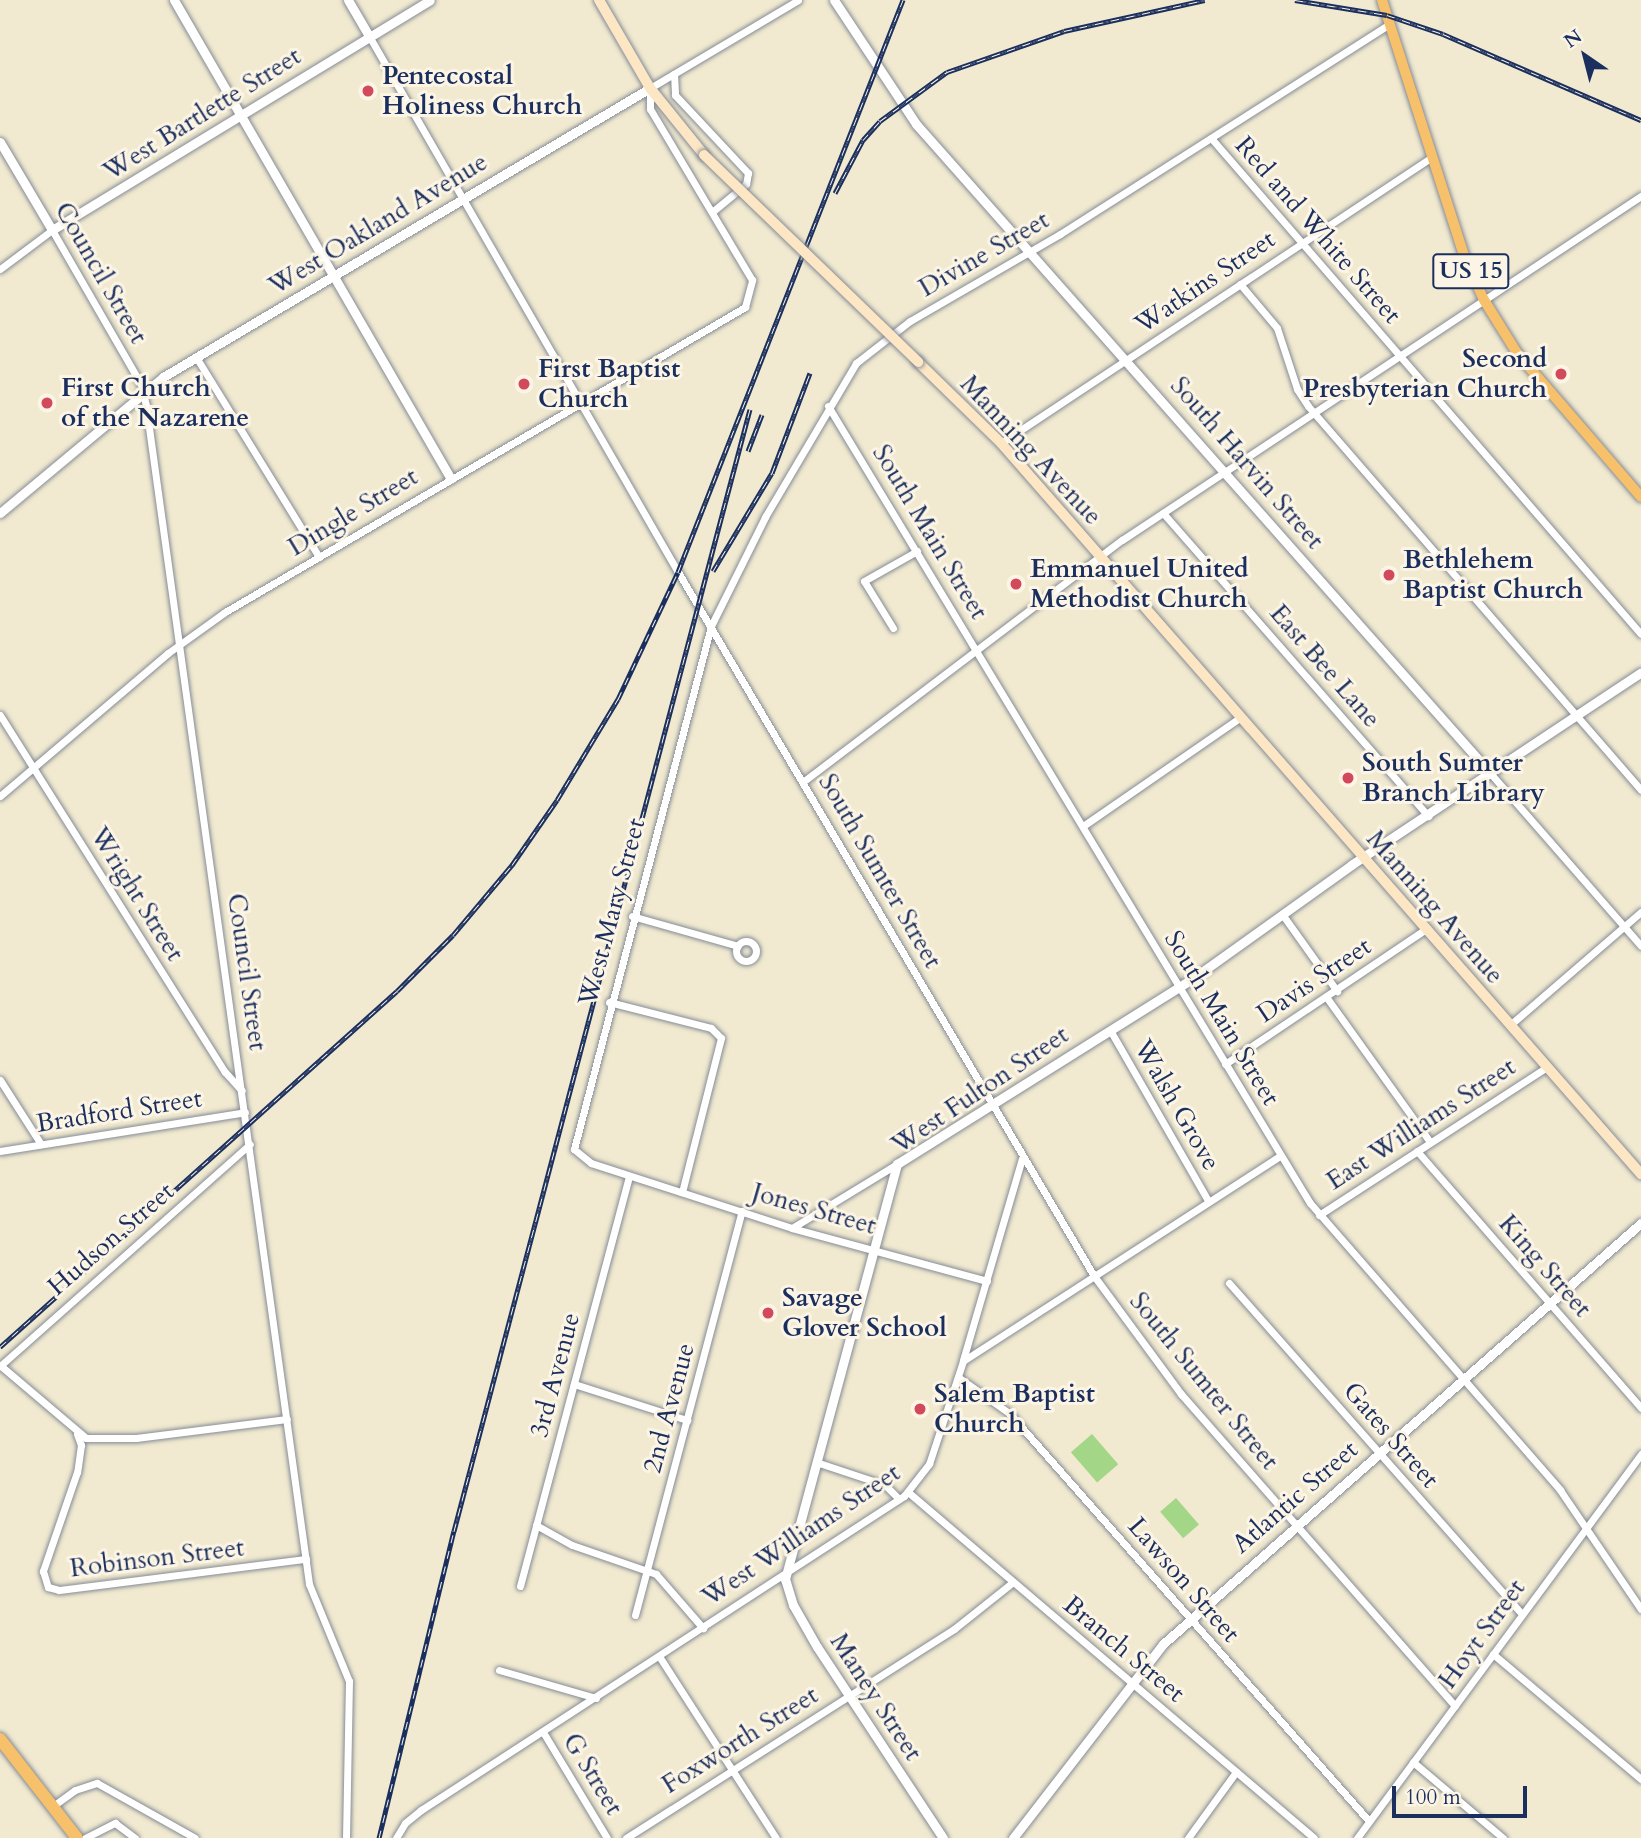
<!DOCTYPE html>
<style>
body{margin:0}
#map{position:relative;width:1641px;height:1838px;overflow:hidden;background:#f1ead0;font-family:Cardo,serif}
div>[style]{position:absolute}
[style*='--x']{left:calc(var(--x)*1px);top:calc(var(--y)*1px);width:calc(var(--w)*1px);rotate:calc(var(--a)*1deg)}
.green>*{inset:0;background:#a3d787;transform-origin:0 0}
.roads{filter:drop-shadow(0 0 2px #868c97) drop-shadow(0 0 2px #868c97)}
.minor>*{height:7px;margin:-3.5px;padding:0 3.5px;transform-origin:3.5px;border-radius:3.5px;background:#fff}
.minor>.ring{margin:-3.5px;padding:0;box-sizing:content-box;background:none;border:7px solid #fff;border-radius:50%}
.tertiary>*{height:9px;margin:-4.5px;padding:0 4.5px;transform-origin:4.5px;border-radius:4.5px;background:#fff}
.secondary>*{height:10px;margin:-5px;padding:0 5px;transform-origin:5px;border-radius:5px;background:#fce6c4}
.primary>*{height:10px;margin:-5px;padding:0 5px;transform-origin:5px;border-radius:5px;background:#f7c06b}
.trunk>*{height:12px;margin:-6px;padding:0 6px;transform-origin:6px;border-radius:6px;background:#f7c06b}
.rail>*{height:5px;margin-top:-2.5px;transform-origin:0;background:repeating-linear-gradient(90deg,#fcf5e5 0 8px,#1b2f5e 0 16px);box-sizing:border-box;border-block:2px solid #1b2f5e}
.bridges{filter:drop-shadow(0 0 2px #868c97) drop-shadow(0 0 2px #868c97)}
.secondary-bridge>*{height:10px;margin:-5px;padding:0 5px;transform-origin:5px;border-radius:5px;background:#fce6c4}
.dots>*{width:19px;height:19px;translate:-50% -50%;box-sizing:border-box;border:4px solid #fcf5e5;border-radius:50%}
span{translate:-50% -50%;white-space:nowrap;text-align:center;line-height:1.15;-webkit-text-stroke:6px #fcf5e5;paint-order:stroke}
.shield-label span{padding:2px 5px;background:#fcf5e5;border:2px solid;border-radius:5px;-webkit-text-stroke-width:0}
.shield-label{font-size:24px;color:#1b2f5e;font-weight:700}
.poi-label{font-size:26px;color:#1b2f5e;font-weight:700}
.left{translate:0 -50%;text-align:left}
.right{translate:-100% -50%;text-align:right}
.street-label{font-size:26px;color:#1b2f5e}
.north{position:absolute;left:1550px;top:21px;width:70px;height:70px;-webkit-text-stroke:5px #fcf5e5;paint-order:stroke;rotate:325deg;font-size:19px;font-weight:700;line-height:28px;text-align:center;color:#1b2f5e}
.north::after{content:'';display:block;margin:auto;width:24px;height:32px;background:#1b2f5e;clip-path:polygon(50% 0,100% 100%,50% 72%,0 100%)}
.scale{position:absolute;left:1392px;top:1786px;width:135px;height:32px;box-sizing:border-box;border:4px solid #1b2f5e;border-top:0;padding-left:9px;font-size:21px;line-height:24px;white-space:nowrap;color:#1b2f5e;-webkit-text-stroke:5px #fcf5e5;paint-order:stroke}
</style>
<div id="map">
<div class="green">
<div style="left:1092px;top:1434px;width:40px;height:28px;rotate:49deg"></div>
<div style="left:1176px;top:1498px;width:35px;height:21px;rotate:49deg"></div>
</div>
<div class="roads">
<div class="minor">
<div style="--x:369;--y:36;--w:619;--a:60.04"></div>
<div style="--x:678;--y:572;--w:818;--a:59.42"></div>
<div style="--x:1094;--y:1276;--w:147;--a:53.6"></div>
<div style="--x:1181;--y:1394;--w:415;--a:48.7"></div>
<div style="--x:674;--y:74;--w:21;--a:87"></div>
<div style="--x:675;--y:95;--w:107;--a:46.9"></div>
<div style="--x:748;--y:173;--w:11;--a:100"></div>
<div style="--x:746;--y:184;--w:44;--a:140.5"></div>
<div style="--x:1211;--y:138;--w:656;--a:49.08"></div>
<div style="--x:0;--y:269;--w:65;--a:-36.9"></div>
<div style="--x:52;--y:230;--w:178;--a:60"></div>
<div style="--x:141;--y:384;--w:23;--a:77"></div>
<div style="--x:146;--y:406;--w:1189;--a:82.12"></div>
<div style="--x:309;--y:1584;--w:105;--a:67.6"></div>
<div style="--x:349;--y:1681;--w:157;--a:91.1"></div>
<div style="--x:1240;--y:284;--w:57;--a:49.9"></div>
<div style="--x:1277;--y:328;--w:64;--a:71.8"></div>
<div style="--x:1297;--y:389;--w:20;--a:57"></div>
<div style="--x:1308;--y:406;--w:508;--a:49.07"></div>
<div style="--x:196;--y:357;--w:235;--a:58.4"></div>
<div style="--x:828;--y:406;--w:931;--a:58.84"></div>
<div style="--x:1310;--y:1203;--w:381;--a:48.9"></div>
<div style="--x:1560;--y:1490;--w:144;--a:55.8"></div>
<div style="--x:1001;--y:443;--w:517;--a:-33.57"></div>
<div style="--x:1163;--y:513;--w:403;--a:48.8"></div>
<div style="--x:893;--y:628;--w:55;--a:-121.7"></div>
<div style="--x:864;--y:581;--w:61;--a:-29.5"></div>
<div style="--x:0;--y:715;--w:422;--a:57.8"></div>
<div style="--x:225;--y:1072;--w:25;--a:48"></div>
<div style="--x:1491;--y:774;--w:228;--a:48.9"></div>
<div style="--x:804;--y:781;--w:399;--a:-37.2"></div>
<div style="--x:1122;--y:540;--w:623;--a:-33.54"></div>
<div style="--x:0;--y:796;--w:221;--a:-40.4"></div>
<div style="--x:168;--y:653;--w:70;--a:-35.7"></div>
<div style="--x:225;--y:612;--w:603;--a:-30.39"></div>
<div style="--x:745;--y:307;--w:28;--a:-75"></div>
<div style="--x:752;--y:280;--w:199;--a:-120.8"></div>
<div style="--x:650;--y:109;--w:21;--a:-90"></div>
<div style="--x:650;--y:88;--w:172;--a:-30.7"></div>
<div style="--x:1083;--y:826;--w:192;--a:-34.6"></div>
<div style="--x:1282;--y:914;--w:95;--a:54.5"></div>
<div style="--x:632;--y:916;--w:110;--a:15.8"></div>
<div class="ring" style="left:736px;top:941px;width:13px;height:13px"></div>
<div style="--x:1327;--y:998;--w:177;--a:54.4"></div>
<div style="--x:609;--y:1002;--w:105;--a:14.3"></div>
<div style="--x:711;--y:1028;--w:14;--a:45"></div>
<div style="--x:721;--y:1038;--w:159;--a:104.2"></div>
<div style="--x:1510;--y:1025;--w:173;--a:-40.8"></div>
<div style="--x:1110;--y:1030;--w:198;--a:60.1"></div>
<div style="--x:1225;--y:1064;--w:242;--a:-33.9"></div>
<div style="--x:0;--y:1080;--w:76;--a:57.4"></div>
<div style="--x:0;--y:1151;--w:248;--a:-9"></div>
<div style="--x:1417;--y:1151;--w:341;--a:48.9"></div>
<div style="--x:1319;--y:1215;--w:272;--a:-33"></div>
<div style="--x:792;--y:1228;--w:123;--a:-31.4"></div>
<div style="--x:987;--y:1281;--w:202;--a:-164.8"></div>
<div style="--x:792;--y:1228;--w:211;--a:-162.1"></div>
<div style="--x:591;--y:1163;--w:22;--a:-141"></div>
<div style="--x:574;--y:1149;--w:541;--a:-75.32"></div>
<div style="--x:711;--y:626;--w:122;--a:-63.6"></div>
<div style="--x:765;--y:517;--w:179;--a:-59.4"></div>
<div style="--x:856;--y:363;--w:68;--a:-37.9"></div>
<div style="--x:910;--y:321;--w:173;--a:-30.1"></div>
<div style="--x:1060;--y:234;--w:391;--a:-32.5"></div>
<div style="--x:1229;--y:1283;--w:442;--a:48.5"></div>
<div style="--x:963;--y:1360;--w:210;--a:-73.7"></div>
<div style="--x:0;--y:1366;--w:334;--a:-41.6"></div>
<div style="--x:1;--y:1366;--w:111;--a:40.3"></div>
<div style="--x:86;--y:1438;--w:50;--a:0"></div>
<div style="--x:136;--y:1438;--w:152;--a:-7.2"></div>
<div style="--x:958;--y:1377;--w:62;--a:35.2"></div>
<div style="--x:1009;--y:1413;--w:544;--a:48.58"></div>
<div style="--x:574;--y:1384;--w:119;--a:17.7"></div>
<div style="--x:77;--y:1434;--w:12;--a:70"></div>
<div style="--x:81;--y:1445;--w:27;--a:98"></div>
<div style="--x:77;--y:1472;--w:105;--a:109"></div>
<div style="--x:43;--y:1571;--w:17;--a:73"></div>
<div style="--x:48;--y:1587;--w:11;--a:15"></div>
<div style="--x:59;--y:1590;--w:249;--a:-7.2"></div>
<div style="--x:816;--y:1462;--w:73;--a:18.4"></div>
<div style="--x:885;--y:1485;--w:20;--a:45"></div>
<div style="--x:908;--y:1492;--w:533;--a:40.44"></div>
<div style="--x:536;--y:1525;--w:41;--a:29.1"></div>
<div style="--x:572;--y:1545;--w:89;--a:19"></div>
<div style="--x:656;--y:1574;--w:72;--a:49"></div>
<div style="--x:520;--y:1586;--w:424;--a:-75.1"></div>
<div style="--x:635;--y:1615;--w:418;--a:-75.2"></div>
<div style="--x:1493;--y:1654;--w:194;--a:40.2"></div>
<div style="--x:659;--y:1656;--w:216;--a:57.3"></div>
<div style="--x:499;--y:1670;--w:101;--a:16.1"></div>
<div style="--x:543;--y:1732;--w:124;--a:58.9"></div>
<div style="--x:1413;--y:1762;--w:118;--a:40.2"></div>
<div style="--x:53;--y:1806;--w:27;--a:-36"></div>
<div style="--x:75;--y:1790;--w:23;--a:-18"></div>
<div style="--x:97;--y:1783;--w:112;--a:29.3"></div>
<div style="--x:85;--y:1838;--w:34;--a:-27"></div>
<div style="--x:115;--y:1823;--w:25;--a:37"></div>
<div style="--x:396;--y:1838;--w:17;--a:-59"></div>
<div style="--x:405;--y:1823;--w:21;--a:-39"></div>
<div style="--x:421;--y:1810;--w:576;--a:-33.03"></div>
<div style="--x:904;--y:1496;--w:41;--a:-52"></div>
<div style="--x:929;--y:1464;--w:108;--a:-71.7"></div>
<div style="--x:963;--y:1361;--w:378;--a:-32.9"></div>
<div style="--x:626;--y:1838;--w:389;--a:-32.5"></div>
<div style="--x:954;--y:1629;--w:75;--a:-38.5"></div>
<div style="--x:1188;--y:1838;--w:82;--a:-54"></div>
<div style="--x:1357;--y:1838;--w:478;--a:-53.5"></div>
</div>
<div class="tertiary">
<div style="--x:174;--y:0;--w:553;--a:59.96"></div>
<div style="--x:348;--y:0;--w:42;--a:59.7"></div>
<div style="--x:834;--y:0;--w:149;--a:56.5"></div>
<div style="--x:916;--y:124;--w:868;--a:48.5"></div>
<div style="--x:0;--y:142;--w:102;--a:59.4"></div>
<div style="--x:52;--y:230;--w:442;--a:-31.3"></div>
<div style="--x:0;--y:513;--w:212;--a:-39.8"></div>
<div style="--x:163;--y:377;--w:566;--a:-30.69"></div>
<div style="--x:943;--y:1838;--w:229;--a:-123.4"></div>
<div style="--x:817;--y:1647;--w:48;--a:-119.7"></div>
<div style="--x:793;--y:1605;--w:27;--a:-107"></div>
<div style="--x:785;--y:1579;--w:430;--a:-74.9"></div>
<div style="--x:897;--y:1164;--w:348;--a:-32.1"></div>
<div style="--x:1192;--y:979;--w:196;--a:-35.6"></div>
<div style="--x:1351;--y:865;--w:348;--a:-33.6"></div>
<div style="--x:1013;--y:1838;--w:245;--a:-52.3"></div>
<div style="--x:1163;--y:1644;--w:637;--a:-41.37"></div>
</div>
<div class="secondary">
<div style="--x:599;--y:0;--w:102;--a:59.9"></div>
<div style="--x:650;--y:88;--w:86;--a:51.1"></div>
<div style="--x:918;--y:362;--w:116;--a:44.3"></div>
<div style="--x:1001;--y:443;--w:972;--a:48.8"></div>
</div>
<div class="primary">
<div style="--x:1382;--y:0;--w:269;--a:72.2"></div>
<div style="--x:1464;--y:256;--w:48;--a:65.6"></div>
<div style="--x:1484;--y:300;--w:62;--a:58.1"></div>
<div style="--x:1517;--y:353;--w:190;--a:49.3"></div>
</div>
<div class="trunk">
<div style="--x:0;--y:1739;--w:125;--a:52.1"></div>
</div>
</div>
<div class="rail">
<div style="--x:1295;--y:0;--w:93;--a:9.3"></div>
<div style="--x:1387;--y:15;--w:59;--a:18.7"></div>
<div style="--x:1443;--y:34;--w:216;--a:23.5"></div>
<div style="--x:835;--y:193;--w:60;--a:-62.2"></div>
<div style="--x:863;--y:140;--w:25;--a:-48"></div>
<div style="--x:880;--y:121;--w:83;--a:-36.2"></div>
<div style="--x:947;--y:72;--w:124;--a:-19.3"></div>
<div style="--x:1064;--y:31;--w:144;--a:-12.4"></div>
<div style="--x:748;--y:451;--w:39;--a:-69"></div>
<div style="--x:713;--y:571;--w:114;--a:-59"></div>
<div style="--x:772;--y:473;--w:107;--a:-69.2"></div>
<div style="--x:0;--y:1347;--w:533;--a:-41.88"></div>
<div style="--x:397;--y:991;--w:79;--a:-45"></div>
<div style="--x:453;--y:935;--w:92;--a:-49.9"></div>
<div style="--x:512;--y:865;--w:79;--a:-55.3"></div>
<div style="--x:557;--y:800;--w:118;--a:-58.9"></div>
<div style="--x:618;--y:699;--w:140;--a:-64.7"></div>
<div style="--x:678;--y:572;--w:615;--a:-68.53"></div>
<div style="--x:379;--y:1838;--w:316;--a:-76.3"></div>
<div style="--x:454;--y:1531;--w:1160;--a:-75.22"></div>
</div>
<div class="bridges">
<div class="secondary-bridge">
<div style="--x:704;--y:155;--w:298;--a:44"></div>
</div>
</div>
<div class="dots">
<div style="left:368px;top:91px;background:#d1495b"></div>
<div style="left:1561px;top:374px;background:#d1495b"></div>
<div style="left:524px;top:384px;background:#d1495b"></div>
<div style="left:47px;top:403px;background:#d1495b"></div>
<div style="left:1389px;top:575px;background:#d1495b"></div>
<div style="left:1016px;top:584px;background:#d1495b"></div>
<div style="left:1348px;top:778px;background:#d1495b"></div>
<div style="left:768px;top:1313px;background:#d1495b"></div>
<div style="left:920px;top:1409px;background:#d1495b"></div>
</div>
<div class="shield-label">
<span style="left:1471px;top:271px">US 15</span>
</div>
<div class="poi-label">
<span class="left" style="left:382px;top:91px">Pentecostal<br>Holiness Church</span>
<span class="right" style="left:1547px;top:374px">Second<br>Presbyterian Church</span>
<span class="left" style="left:538px;top:384px">First Baptist<br>Church</span>
<span class="left" style="left:61px;top:403px">First Church<br>of the Nazarene</span>
<span class="left" style="left:1403px;top:575px">Bethlehem<br>Baptist Church</span>
<span class="left" style="left:1030px;top:584px">Emmanuel United<br>Methodist Church</span>
<span class="left" style="left:1362px;top:778px">South Sumter<br>Branch Library</span>
<span class="left" style="left:782px;top:1313px">Savage<br>Glover School</span>
<span class="left" style="left:934px;top:1409px">Salem Baptist<br>Church</span>
</div>
<div class="street-label">
<span style="left:202px;top:114px;rotate:-32deg">West Bartlette Street</span>
<span style="left:378px;top:224px;rotate:-31deg">West Oakland Avenue</span>
<span style="left:1318px;top:230px;rotate:49deg">Red and White Street</span>
<span style="left:984px;top:254px;rotate:-30deg">Divine Street</span>
<span style="left:101px;top:273px;rotate:60deg">Council Street</span>
<span style="left:1205px;top:282px;rotate:-34deg">Watkins Street</span>
<span style="left:1031px;top:450px;rotate:47deg">Manning Avenue</span>
<span style="left:1247px;top:463px;rotate:49deg">South Harvin Street</span>
<span style="left:353px;top:512px;rotate:-31deg">Dingle Street</span>
<span style="left:930px;top:532px;rotate:59deg">South Main Street</span>
<span style="left:1325px;top:666px;rotate:49deg">East Bee Lane</span>
<span style="left:880px;top:871px;rotate:60deg">South Sumter Street</span>
<span style="left:137px;top:894px;rotate:58deg">Wright Street</span>
<span style="left:1435px;top:907px;rotate:49deg">Manning Avenue</span>
<span style="left:612px;top:912px;rotate:-75deg">West Mary Street</span>
<span style="left:247px;top:972px;rotate:82deg">Council Street</span>
<span style="left:1314px;top:980px;rotate:-34deg">Davis Street</span>
<span style="left:1222px;top:1018px;rotate:59deg">South Main Street</span>
<span style="left:980px;top:1090px;rotate:-34deg">West Fulton Street</span>
<span style="left:1177px;top:1105px;rotate:60deg">Walsh Grove</span>
<span style="left:119px;top:1111px;rotate:-9deg">Bradford Street</span>
<span style="left:1421px;top:1124px;rotate:-33deg">East Williams Street</span>
<span style="left:814px;top:1209px;rotate:16deg">Jones Street</span>
<span style="left:111px;top:1239px;rotate:-41deg">Hudson Street</span>
<span style="left:1545px;top:1266px;rotate:49deg">King Street</span>
<span style="left:555px;top:1375px;rotate:-75deg">3rd Avenue</span>
<span style="left:1204px;top:1381px;rotate:51deg">South Sumter Street</span>
<span style="left:669px;top:1408px;rotate:-75deg">2nd Avenue</span>
<span style="left:1391px;top:1435px;rotate:49deg">Gates Street</span>
<span style="left:1295px;top:1497px;rotate:-41deg">Atlantic Street</span>
<span style="left:801px;top:1535px;rotate:-34deg">West Williams Street</span>
<span style="left:157px;top:1558px;rotate:-7deg">Robinson Street</span>
<span style="left:1184px;top:1580px;rotate:49deg">Lawson Street</span>
<span style="left:1482px;top:1634px;rotate:-54deg">Hoyt Street</span>
<span style="left:1124px;top:1649px;rotate:40deg">Branch Street</span>
<span style="left:876px;top:1697px;rotate:57deg">Maney Street</span>
<span style="left:740px;top:1740px;rotate:-32deg">Foxworth Street</span>
<span style="left:593px;top:1774px;rotate:59deg">G Street</span>
</div>
<div class="north">N</div>
<div class="scale">100 m</div>
</div>
